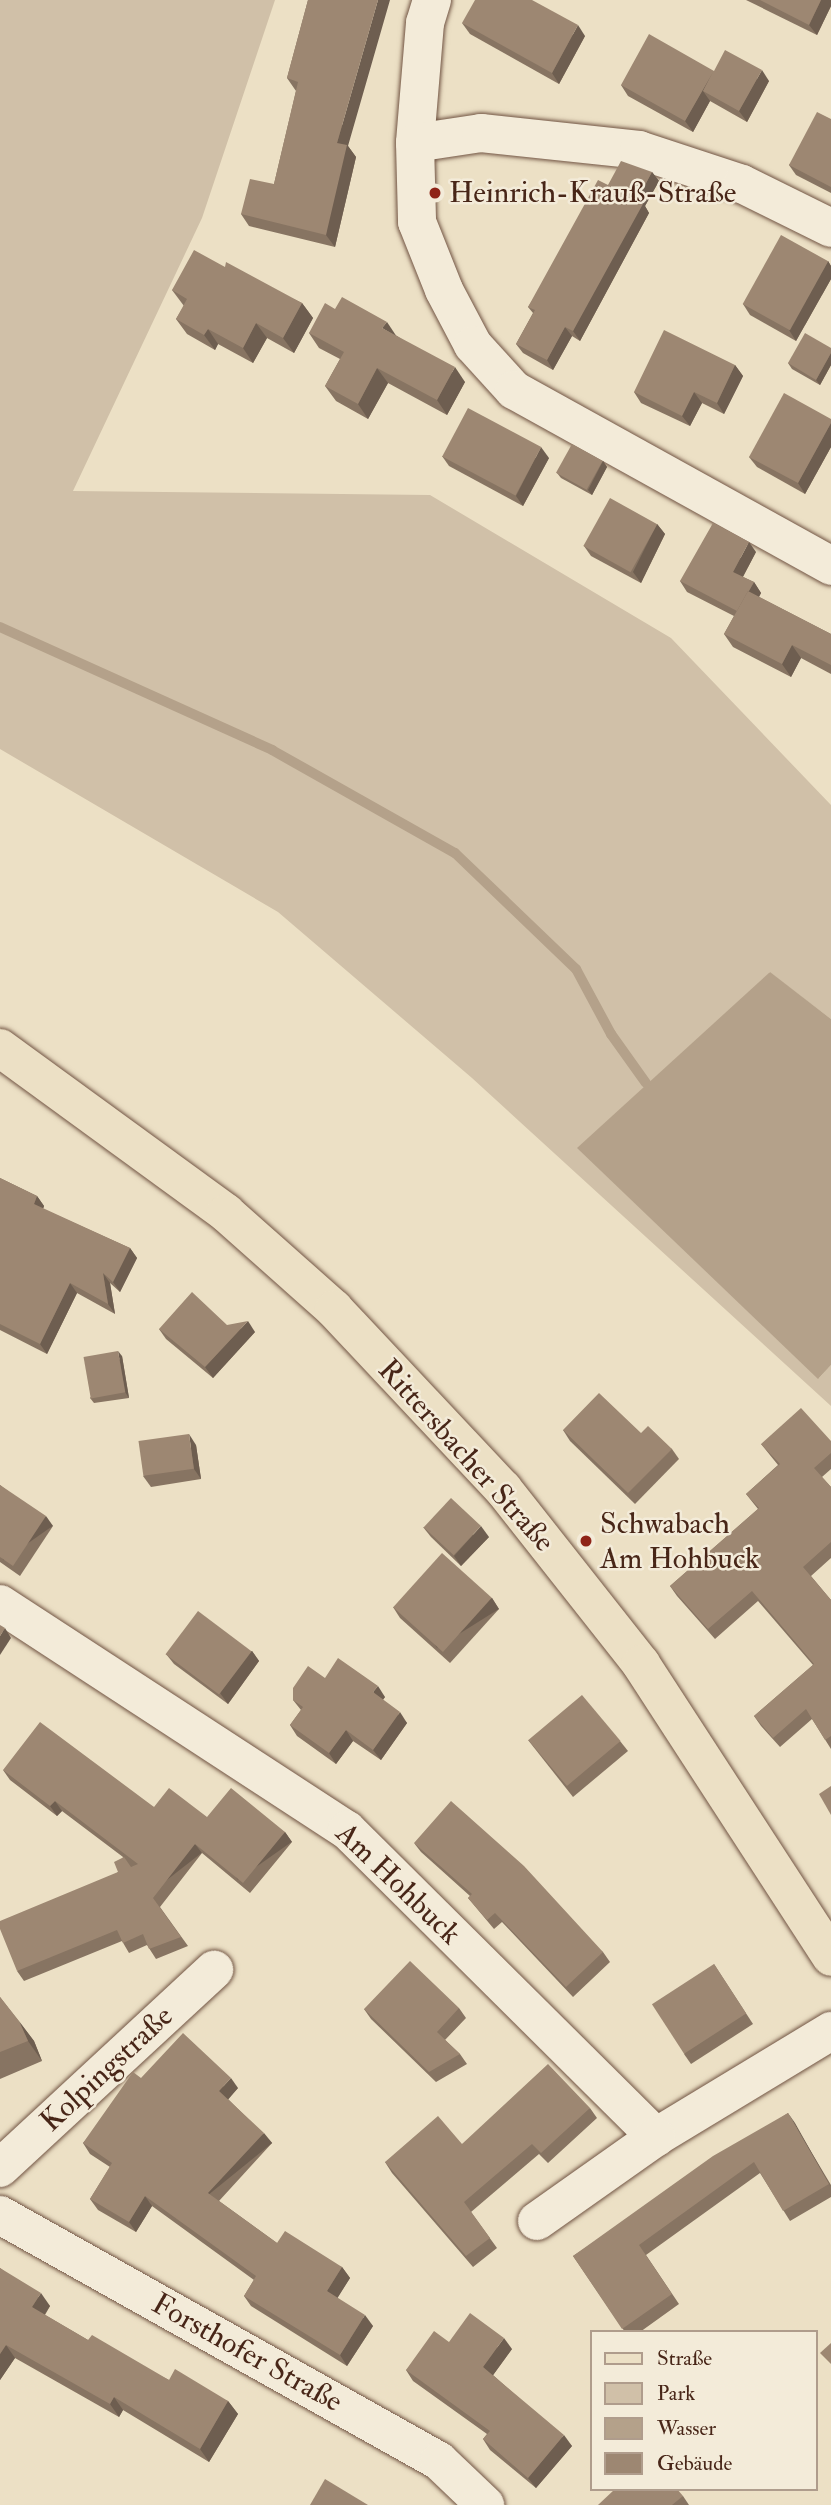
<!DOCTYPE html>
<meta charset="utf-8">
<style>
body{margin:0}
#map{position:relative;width:831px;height:2505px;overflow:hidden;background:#ece0c5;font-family:"IM FELL Double Pica",serif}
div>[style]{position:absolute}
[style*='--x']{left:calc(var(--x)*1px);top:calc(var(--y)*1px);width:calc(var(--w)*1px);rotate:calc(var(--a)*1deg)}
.green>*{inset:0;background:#d0c0a8}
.water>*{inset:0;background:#b4a18a}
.stream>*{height:10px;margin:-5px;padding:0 5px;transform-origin:5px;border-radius:5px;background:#b4a18a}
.roads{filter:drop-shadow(0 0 2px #715443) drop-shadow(0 0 2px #715443)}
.minor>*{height:38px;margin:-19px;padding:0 19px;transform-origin:19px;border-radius:19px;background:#f3ebd9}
.major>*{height:38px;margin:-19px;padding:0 19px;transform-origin:19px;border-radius:19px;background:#ece0c5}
.wall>*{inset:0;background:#877462}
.shaded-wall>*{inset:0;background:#6e5e50;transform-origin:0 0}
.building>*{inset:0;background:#9d8772;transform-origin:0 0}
.dots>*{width:19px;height:19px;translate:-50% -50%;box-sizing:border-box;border:4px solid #f3ebd9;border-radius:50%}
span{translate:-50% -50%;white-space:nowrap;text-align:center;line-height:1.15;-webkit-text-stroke:5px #f3ebd9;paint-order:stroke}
.poi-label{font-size:30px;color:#482618}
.left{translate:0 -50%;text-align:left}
.street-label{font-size:30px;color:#482618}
.legend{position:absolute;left:590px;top:2330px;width:228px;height:161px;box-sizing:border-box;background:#f3ebd9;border:2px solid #af9c8c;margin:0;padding:9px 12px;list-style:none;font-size:21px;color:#482618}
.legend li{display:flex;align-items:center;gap:14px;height:35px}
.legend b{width:35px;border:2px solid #af9c8c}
</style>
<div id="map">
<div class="green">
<div style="clip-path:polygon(0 0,275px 0,202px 218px,73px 491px,430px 495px,671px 638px,831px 805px,831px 1019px,769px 972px,819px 1378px,831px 1365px,831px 1406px,472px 1078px,278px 912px,0 749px)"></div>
</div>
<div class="water">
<div style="clip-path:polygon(770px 972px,831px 1019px,831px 1365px,818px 1379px,577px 1148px)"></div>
</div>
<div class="stream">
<div style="--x:0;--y:627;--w:299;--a:24.3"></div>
<div style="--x:272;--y:750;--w:210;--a:29.4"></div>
<div style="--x:455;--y:853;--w:168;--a:43.8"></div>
<div style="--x:576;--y:969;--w:74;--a:61.7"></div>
<div style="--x:611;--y:1034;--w:60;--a:54.5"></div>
</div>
<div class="roads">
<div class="minor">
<div style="--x:432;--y:0;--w:24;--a:107"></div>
<div style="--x:425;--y:23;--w:120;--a:94.8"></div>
<div style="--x:415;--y:143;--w:79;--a:88.5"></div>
<div style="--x:417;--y:222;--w:73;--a:68.3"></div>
<div style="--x:444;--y:290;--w:62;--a:62.2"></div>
<div style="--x:473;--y:345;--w:61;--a:47.7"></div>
<div style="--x:514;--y:390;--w:363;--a:29"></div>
<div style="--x:415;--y:143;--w:67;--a:-8.6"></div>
<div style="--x:481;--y:133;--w:159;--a:6.1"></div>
<div style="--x:639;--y:150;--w:108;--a:18.3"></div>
<div style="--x:742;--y:184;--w:99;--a:26.3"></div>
<div style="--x:0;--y:1604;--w:414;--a:33.1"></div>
<div style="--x:347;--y:1830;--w:436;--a:44.8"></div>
<div style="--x:656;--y:2137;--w:205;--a:-31.2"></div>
<div style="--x:0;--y:2168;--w:292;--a:-42.8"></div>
<div style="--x:0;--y:2215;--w:503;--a:29.26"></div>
<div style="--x:439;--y:2461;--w:64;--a:43.7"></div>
<div style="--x:537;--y:2221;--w:146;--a:-35.2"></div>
</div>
<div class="major">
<div style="--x:0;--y:1048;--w:280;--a:36.1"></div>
<div style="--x:226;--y:1213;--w:144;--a:41.6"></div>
<div style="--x:334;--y:1309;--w:247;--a:46.8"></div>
<div style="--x:503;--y:1489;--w:223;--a:51.7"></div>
<div style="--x:641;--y:1664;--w:349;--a:57"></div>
</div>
</div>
<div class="wall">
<div style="clip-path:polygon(308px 0,348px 146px,356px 157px,335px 247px,249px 226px,241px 214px,274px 184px,296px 91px,287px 78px)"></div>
<div style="clip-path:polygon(746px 0,831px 0,831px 6px,817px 35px)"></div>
<div style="clip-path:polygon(462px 23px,585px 36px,559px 84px,470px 34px)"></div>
<div style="clip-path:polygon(714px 71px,769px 81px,747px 122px,710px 101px,693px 132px,628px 96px,621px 85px)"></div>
<div style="clip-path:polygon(831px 119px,831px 193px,796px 175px,789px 165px)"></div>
<div style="clip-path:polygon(652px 172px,659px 181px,645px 206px,649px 213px,580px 341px,572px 336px,553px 370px,523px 353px,516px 344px,533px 313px,528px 307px,608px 185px)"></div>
<div style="clip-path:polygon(828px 261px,831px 266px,831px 279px,796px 341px,750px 315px,743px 304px)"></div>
<div style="clip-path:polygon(225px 267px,302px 303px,313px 318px,294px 353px,267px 338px,253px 363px,218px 344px,215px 350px,187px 334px,176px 319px,184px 306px,172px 290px)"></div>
<div style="clip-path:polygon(335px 309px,397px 336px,465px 382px,447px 415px,388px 383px,368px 419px,336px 401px,325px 386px,340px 359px,319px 348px,309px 333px)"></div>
<div style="clip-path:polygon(831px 348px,831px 365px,820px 385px,792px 369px,788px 363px)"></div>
<div style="clip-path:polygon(735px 365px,743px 376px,724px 414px,702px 403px,690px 426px,641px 403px,634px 392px)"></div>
<div style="clip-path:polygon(831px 419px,831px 447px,805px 494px,757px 467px,749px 457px)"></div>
<div style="clip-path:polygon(442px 456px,549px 458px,523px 506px,449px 466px)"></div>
<div style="clip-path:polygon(603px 461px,607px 467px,592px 495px,561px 478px,557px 473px)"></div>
<div style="clip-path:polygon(657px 524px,665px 534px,641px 583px,591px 556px,584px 546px)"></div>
<div style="clip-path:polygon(756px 552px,743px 577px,754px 582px,761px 593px,759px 597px,831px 634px,831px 674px,801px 658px,791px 677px,733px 647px,724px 634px,734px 616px,687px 592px,680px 581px)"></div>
<div style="clip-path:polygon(0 1178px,37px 1196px,44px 1206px,43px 1209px,130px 1248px,137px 1258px,120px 1292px,110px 1283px,115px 1314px,77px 1293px,47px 1354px,0 1330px)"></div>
<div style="clip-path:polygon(227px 1325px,255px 1332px,213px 1378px,166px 1339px,159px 1329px)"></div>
<div style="clip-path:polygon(122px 1356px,129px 1398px,94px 1403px,90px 1398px)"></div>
<div style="clip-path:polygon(563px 1430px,641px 1433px,672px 1449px,679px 1459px,635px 1504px,570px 1441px)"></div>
<div style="clip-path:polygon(831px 1441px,831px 1469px,822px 1477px,831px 1487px,831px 1558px,811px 1576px,831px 1600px,831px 1749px,812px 1719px,780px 1747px,761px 1726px,754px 1716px,813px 1665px,758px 1601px,715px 1639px,677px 1596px,670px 1586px,758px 1509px,746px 1494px,778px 1465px,761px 1444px)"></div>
<div style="clip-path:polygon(196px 1445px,201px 1479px,151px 1487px,143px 1476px)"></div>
<div style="clip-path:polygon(0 1485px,53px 1526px,20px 1576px,0 1562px)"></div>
<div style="clip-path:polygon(423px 1527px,489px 1537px,461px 1566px,431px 1537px)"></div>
<div style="clip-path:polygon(492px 1598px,499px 1609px,450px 1663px,400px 1618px,393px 1607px)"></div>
<div style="clip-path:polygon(252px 1651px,259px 1661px,228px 1704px,174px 1664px,166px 1654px)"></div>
<div style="clip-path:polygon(325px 1678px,385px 1697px,383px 1700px,407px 1723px,381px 1760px,353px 1741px,336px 1764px,297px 1736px,290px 1725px,301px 1710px,293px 1700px)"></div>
<div style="clip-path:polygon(528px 1740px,620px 1741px,628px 1751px,573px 1797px)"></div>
<div style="clip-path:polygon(3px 1770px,154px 1807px,285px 1832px,292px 1842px,250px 1893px,202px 1853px,160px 1907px,188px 1946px,156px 1959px,147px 1945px,129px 1953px,122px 1941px,24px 1981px,17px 1971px,118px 1872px,123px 1857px,62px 1811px,57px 1816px,10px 1780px)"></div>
<div style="clip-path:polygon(414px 1843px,603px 1952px,610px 1962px,573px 1997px,502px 1922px,494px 1929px,468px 1898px,470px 1896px,421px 1852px)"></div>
<div style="clip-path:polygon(714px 1964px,753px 2024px,691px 2064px,684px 2054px)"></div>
<div style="clip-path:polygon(0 1997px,34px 2041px,42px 2061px,0 2079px)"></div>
<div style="clip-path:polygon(459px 2008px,466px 2018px,445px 2040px,460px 2054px,467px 2064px,436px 2082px,371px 2019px,364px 2009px)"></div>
<div style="clip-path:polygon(141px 2078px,238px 2088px,228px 2099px,272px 2143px,219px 2201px,277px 2243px,342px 2267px,350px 2278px,337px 2298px,373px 2326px,347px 2366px,251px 2306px,244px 2296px,254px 2280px,152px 2206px,136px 2232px,98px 2210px,90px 2199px,110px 2167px,90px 2154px,83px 2143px)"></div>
<div style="clip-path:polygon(590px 2108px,597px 2118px,548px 2163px,539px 2154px,471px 2212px,497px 2248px,473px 2267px,392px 2173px,385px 2162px,462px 2144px)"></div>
<div style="clip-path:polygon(788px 2113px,831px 2185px,831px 2197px,790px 2221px,760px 2173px,646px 2255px,679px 2304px,640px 2332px,625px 2332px,573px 2256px)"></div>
<div style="clip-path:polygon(0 2268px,50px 2306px,45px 2315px,88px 2340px,169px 2380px,228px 2401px,238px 2414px,209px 2462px,123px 2410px,119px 2417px,15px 2358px,0 2380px)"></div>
<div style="clip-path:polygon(449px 2342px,512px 2349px,493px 2375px,572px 2446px,536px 2488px,490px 2450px,483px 2439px,487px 2434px,413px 2381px,406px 2370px)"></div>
<div style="clip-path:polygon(683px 2496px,689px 2505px,598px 2505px)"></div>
</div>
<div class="shaded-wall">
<div style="clip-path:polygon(378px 0,390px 0,348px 146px,356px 157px,335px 247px,326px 235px,337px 143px)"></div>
<div style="clip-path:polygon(821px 0,831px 0,831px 6px,817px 35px,809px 25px)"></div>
<div style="clip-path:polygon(578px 25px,585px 36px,559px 84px,552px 73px)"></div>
<div style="clip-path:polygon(762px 70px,769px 81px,747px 122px,739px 111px)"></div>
<div style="clip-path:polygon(713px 72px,703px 91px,710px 101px,693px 132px,685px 121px)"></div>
<div style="clip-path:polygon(652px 172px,659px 181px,645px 206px,649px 213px,580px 341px,573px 331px,637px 200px)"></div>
<div style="clip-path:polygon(828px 261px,831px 266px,831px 279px,796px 341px,789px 330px)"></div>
<div style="clip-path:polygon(302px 303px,313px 318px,294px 353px,283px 338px)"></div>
<div style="clip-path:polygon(387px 322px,397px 337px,382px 328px)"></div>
<div style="clip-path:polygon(256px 323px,267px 338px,253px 363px,243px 348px)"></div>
<div style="clip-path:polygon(565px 327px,572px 336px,553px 370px,547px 360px)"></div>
<div style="clip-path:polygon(208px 329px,218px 344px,215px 350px,204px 335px)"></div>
<div style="clip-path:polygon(831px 353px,831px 365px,820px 385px,816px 380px)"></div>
<div style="clip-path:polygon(735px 365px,743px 376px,724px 414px,717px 403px)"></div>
<div style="clip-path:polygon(455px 367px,465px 382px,447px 415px,437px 400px)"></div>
<div style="clip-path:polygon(377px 368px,388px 383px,368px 419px,358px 404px)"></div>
<div style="clip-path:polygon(694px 392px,702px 403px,690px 426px,682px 416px)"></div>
<div style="clip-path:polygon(831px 423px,831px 447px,805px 494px,798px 483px)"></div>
<div style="clip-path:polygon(541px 447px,549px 458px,523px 506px,516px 496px)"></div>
<div style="clip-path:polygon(603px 461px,607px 467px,592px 495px,588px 490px)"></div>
<div style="clip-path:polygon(657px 524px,665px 534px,641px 583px,633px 572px)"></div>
<div style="clip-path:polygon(749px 542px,756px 552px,740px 582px,733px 572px)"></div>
<div style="clip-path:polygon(754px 582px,761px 593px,745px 622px,737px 611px)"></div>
<div style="clip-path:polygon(792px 645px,801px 658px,791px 677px,782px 664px)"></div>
<div style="clip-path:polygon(37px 1196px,44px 1206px,41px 1214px,34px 1204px)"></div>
<div style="clip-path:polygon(130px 1248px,137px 1258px,120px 1292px,113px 1282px)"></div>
<div style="clip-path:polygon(103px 1273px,110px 1283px,115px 1314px,108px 1304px)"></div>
<div style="clip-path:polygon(70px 1283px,77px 1293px,47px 1354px,40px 1344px)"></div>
<div style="clip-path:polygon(248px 1321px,255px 1332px,213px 1378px,205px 1367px)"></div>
<div style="clip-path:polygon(118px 1351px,122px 1356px,129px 1398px,125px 1392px)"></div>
<div style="clip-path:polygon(189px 1434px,196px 1445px,201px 1479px,194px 1469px)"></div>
<div style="left:46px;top:1516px;width:12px;height:60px;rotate:55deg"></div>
<div style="clip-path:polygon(481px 1526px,489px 1537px,461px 1566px,454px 1556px)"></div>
<div style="left:492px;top:1598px;width:13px;height:73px;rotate:58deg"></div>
<div style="clip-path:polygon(5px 1628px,11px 1638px,0 1655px,0 1636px)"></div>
<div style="clip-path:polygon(252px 1651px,259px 1661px,228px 1704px,220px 1693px)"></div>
<div style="clip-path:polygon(378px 1686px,385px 1697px,380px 1703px,373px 1692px)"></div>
<div style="clip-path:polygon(400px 1712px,407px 1723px,381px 1760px,373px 1750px)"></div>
<div style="clip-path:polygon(346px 1730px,353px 1741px,336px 1764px,329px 1753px)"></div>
<div style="clip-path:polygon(55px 1801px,62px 1811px,57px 1816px,50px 1806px)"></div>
<div style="left:285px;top:1832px;width:12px;height:66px;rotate:55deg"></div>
<div style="left:195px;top:1844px;width:11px;height:68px;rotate:52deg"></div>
<div style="clip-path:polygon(19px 2021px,34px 2041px,42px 2061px,28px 2041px)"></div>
<div style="clip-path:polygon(231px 2078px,238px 2088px,226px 2102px,219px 2091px)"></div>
<div style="clip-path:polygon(788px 2113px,795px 2123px,831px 2187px,829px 2184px)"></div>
<div style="left:264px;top:2133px;width:13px;height:82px;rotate:51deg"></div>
<div style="clip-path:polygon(145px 2196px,152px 2206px,136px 2232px,129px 2222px)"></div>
<div style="clip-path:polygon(342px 2267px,350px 2278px,335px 2302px,327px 2291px)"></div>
<div style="clip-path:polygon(41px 2293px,50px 2306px,41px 2320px,32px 2307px)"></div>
<div style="clip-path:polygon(365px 2315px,373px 2326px,347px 2366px,340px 2355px)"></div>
<div style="clip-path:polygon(504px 2338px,512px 2349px,491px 2378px,483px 2367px)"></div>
<div style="clip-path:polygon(6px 2345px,15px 2358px,0 2380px,0 2354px)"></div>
<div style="clip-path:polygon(114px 2397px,123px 2410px,119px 2417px,110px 2404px)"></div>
<div style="clip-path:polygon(228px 2401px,238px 2414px,209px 2462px,200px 2449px)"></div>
<div style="clip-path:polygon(564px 2435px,572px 2446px,536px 2488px,528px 2478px)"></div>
</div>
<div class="building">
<div style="clip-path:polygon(308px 0,378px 0,337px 143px,347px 145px,326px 235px,241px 214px,250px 179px,274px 184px,298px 82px,287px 78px)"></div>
<div style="clip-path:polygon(475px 0,532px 0,578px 25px,552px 73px,462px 23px)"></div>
<div style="clip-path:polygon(760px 0,821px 0,809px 25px)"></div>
<div style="clip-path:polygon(649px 34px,714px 71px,725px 50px,762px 70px,739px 111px,703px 91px,713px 72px,685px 121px,621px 85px)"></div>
<div style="clip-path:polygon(817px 112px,831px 119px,831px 187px,789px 165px)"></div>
<div style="clip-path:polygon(621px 161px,652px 172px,637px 200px,643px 204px,573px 331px,565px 327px,547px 360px,516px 344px,535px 310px,528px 307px,598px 180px,608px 185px)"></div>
<div style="left:781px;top:235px;width:54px;height:79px;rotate:29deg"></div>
<div style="clip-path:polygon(194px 250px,225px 267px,226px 262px,302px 303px,283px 338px,256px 323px,243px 348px,208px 329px,204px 335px,176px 319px,187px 299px,172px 290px)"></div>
<div style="clip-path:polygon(342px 297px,387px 322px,382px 328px,455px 367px,437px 400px,377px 368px,358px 404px,325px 386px,344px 352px,309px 333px,325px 303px,335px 309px)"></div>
<div style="clip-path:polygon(664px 330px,735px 365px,717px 403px,694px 392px,682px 416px,634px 392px)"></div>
<div style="clip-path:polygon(805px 333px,831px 348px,831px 353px,816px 380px,788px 363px)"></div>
<div style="clip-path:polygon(784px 393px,831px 419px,831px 423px,798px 483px,749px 457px)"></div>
<div style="left:468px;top:408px;width:83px;height:55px;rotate:28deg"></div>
<div style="left:572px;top:444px;width:35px;height:33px;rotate:29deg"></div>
<div style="left:610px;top:498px;width:54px;height:55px;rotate:29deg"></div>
<div style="clip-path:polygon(713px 523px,749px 542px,733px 572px,754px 582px,749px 591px,748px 591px,737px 611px,680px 581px)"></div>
<div style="clip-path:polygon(748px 591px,831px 634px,831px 665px,792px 645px,782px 664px,724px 634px)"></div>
<div style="clip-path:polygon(0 1178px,37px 1196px,34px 1204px,130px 1248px,113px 1282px,103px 1273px,108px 1304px,70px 1283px,40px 1344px,0 1324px)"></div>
<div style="clip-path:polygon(192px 1292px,227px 1325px,248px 1321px,205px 1367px,159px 1329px)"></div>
<div style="left:118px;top:1351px;width:42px;height:35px;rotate:80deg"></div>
<div style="clip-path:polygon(599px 1393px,641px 1433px,648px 1426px,672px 1449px,628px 1493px,563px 1430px)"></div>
<div style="clip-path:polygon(801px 1408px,831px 1441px,831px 1453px,814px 1468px,831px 1487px,831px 1542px,803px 1567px,831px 1600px,831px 1736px,825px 1740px,806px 1709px,773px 1738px,754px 1716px,814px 1664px,752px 1591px,708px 1629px,670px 1586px,759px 1508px,746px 1494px,780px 1464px,761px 1444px)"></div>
<div style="left:189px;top:1434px;width:35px;height:51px;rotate:82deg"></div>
<div style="clip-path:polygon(0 1485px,46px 1516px,13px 1566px,0 1557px)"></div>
<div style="left:451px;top:1498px;width:41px;height:40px;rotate:43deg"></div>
<div style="left:442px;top:1553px;width:67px;height:73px;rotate:42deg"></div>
<div style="left:198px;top:1611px;width:67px;height:54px;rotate:37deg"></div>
<div style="clip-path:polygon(0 1625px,5px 1628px,0 1636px)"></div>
<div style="clip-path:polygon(338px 1658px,378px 1686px,373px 1692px,400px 1712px,373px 1750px,346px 1730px,329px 1753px,290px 1725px,303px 1707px,293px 1700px,293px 1688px,308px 1666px,325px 1678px)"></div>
<div style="left:582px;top:1695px;width:60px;height:70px;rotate:50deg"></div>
<div style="clip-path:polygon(40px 1722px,154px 1807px,169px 1788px,207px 1817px,231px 1788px,285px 1832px,243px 1883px,195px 1844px,153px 1898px,181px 1937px,149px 1949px,143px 1934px,123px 1943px,117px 1930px,17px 1971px,0 1929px,0 1921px,118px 1872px,114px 1862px,124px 1857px,131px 1867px,138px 1864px,55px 1801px,50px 1806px,3px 1770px)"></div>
<div style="clip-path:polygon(831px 1786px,831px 1815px,819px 1794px)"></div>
<div style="clip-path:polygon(451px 1801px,524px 1866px,603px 1952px,566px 1987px,495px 1913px,487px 1920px,468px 1898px,472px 1894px,414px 1843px)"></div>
<div style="clip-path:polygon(410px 1961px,459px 2008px,437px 2032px,460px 2054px,429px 2072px,364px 2009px)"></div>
<div style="left:714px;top:1964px;width:59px;height:74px;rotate:57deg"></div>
<div style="clip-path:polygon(0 1997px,19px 2021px,28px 2041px,0 2052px)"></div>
<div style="clip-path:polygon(183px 2033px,231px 2078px,219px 2091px,264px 2133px,208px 2193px,277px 2243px,285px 2231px,342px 2267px,327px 2291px,365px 2315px,340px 2355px,244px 2296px,256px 2276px,145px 2196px,129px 2222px,90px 2199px,112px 2163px,83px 2143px,133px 2072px,141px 2078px)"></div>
<div style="clip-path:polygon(548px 2064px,590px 2108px,541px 2153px,532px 2144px,464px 2202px,490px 2238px,466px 2256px,385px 2162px,438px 2116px,462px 2144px)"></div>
<div style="clip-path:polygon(788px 2113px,829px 2184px,783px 2211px,754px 2162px,639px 2245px,672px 2294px,622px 2329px,573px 2256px,713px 2156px)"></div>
<div style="clip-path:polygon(0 2268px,41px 2293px,32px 2307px,88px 2340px,92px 2335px,169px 2380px,175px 2369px,228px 2401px,200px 2449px,114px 2397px,110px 2404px,6px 2345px,0 2354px)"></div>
<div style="clip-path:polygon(470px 2313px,504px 2338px,483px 2367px,564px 2435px,528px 2478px,483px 2439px,490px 2431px,406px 2370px,434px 2331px,449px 2342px)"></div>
<div style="clip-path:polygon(831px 2343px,831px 2364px,820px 2353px)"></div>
<div style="clip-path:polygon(325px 2479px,368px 2505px,310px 2505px)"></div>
<div style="clip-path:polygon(615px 2489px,677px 2489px,683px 2496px,672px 2505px,598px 2505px)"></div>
</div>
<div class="dots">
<div style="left:435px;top:193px;background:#8f2418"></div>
<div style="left:586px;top:1541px;background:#8f2418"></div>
</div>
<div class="poi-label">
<span class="left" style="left:449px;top:193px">Heinrich-Krauß-Straße</span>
<span class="left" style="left:600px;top:1541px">Schwabach<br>Am Hohbuck</span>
</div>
<div class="street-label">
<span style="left:466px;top:1456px;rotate:48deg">Rittersbacher Straße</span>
<span style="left:398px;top:1884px;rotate:44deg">Am Hohbuck</span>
<span style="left:107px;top:2069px;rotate:-43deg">Kolpingstraße</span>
<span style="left:247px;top:2353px;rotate:29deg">Forsthofer Straße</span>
</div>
<ul class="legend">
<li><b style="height:9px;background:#ece0c5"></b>Straße</li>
<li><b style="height:19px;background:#d0c0a8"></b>Park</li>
<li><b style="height:19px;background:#b4a18a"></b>Wasser</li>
<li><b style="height:19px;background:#9d8772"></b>Gebäude</li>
</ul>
</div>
